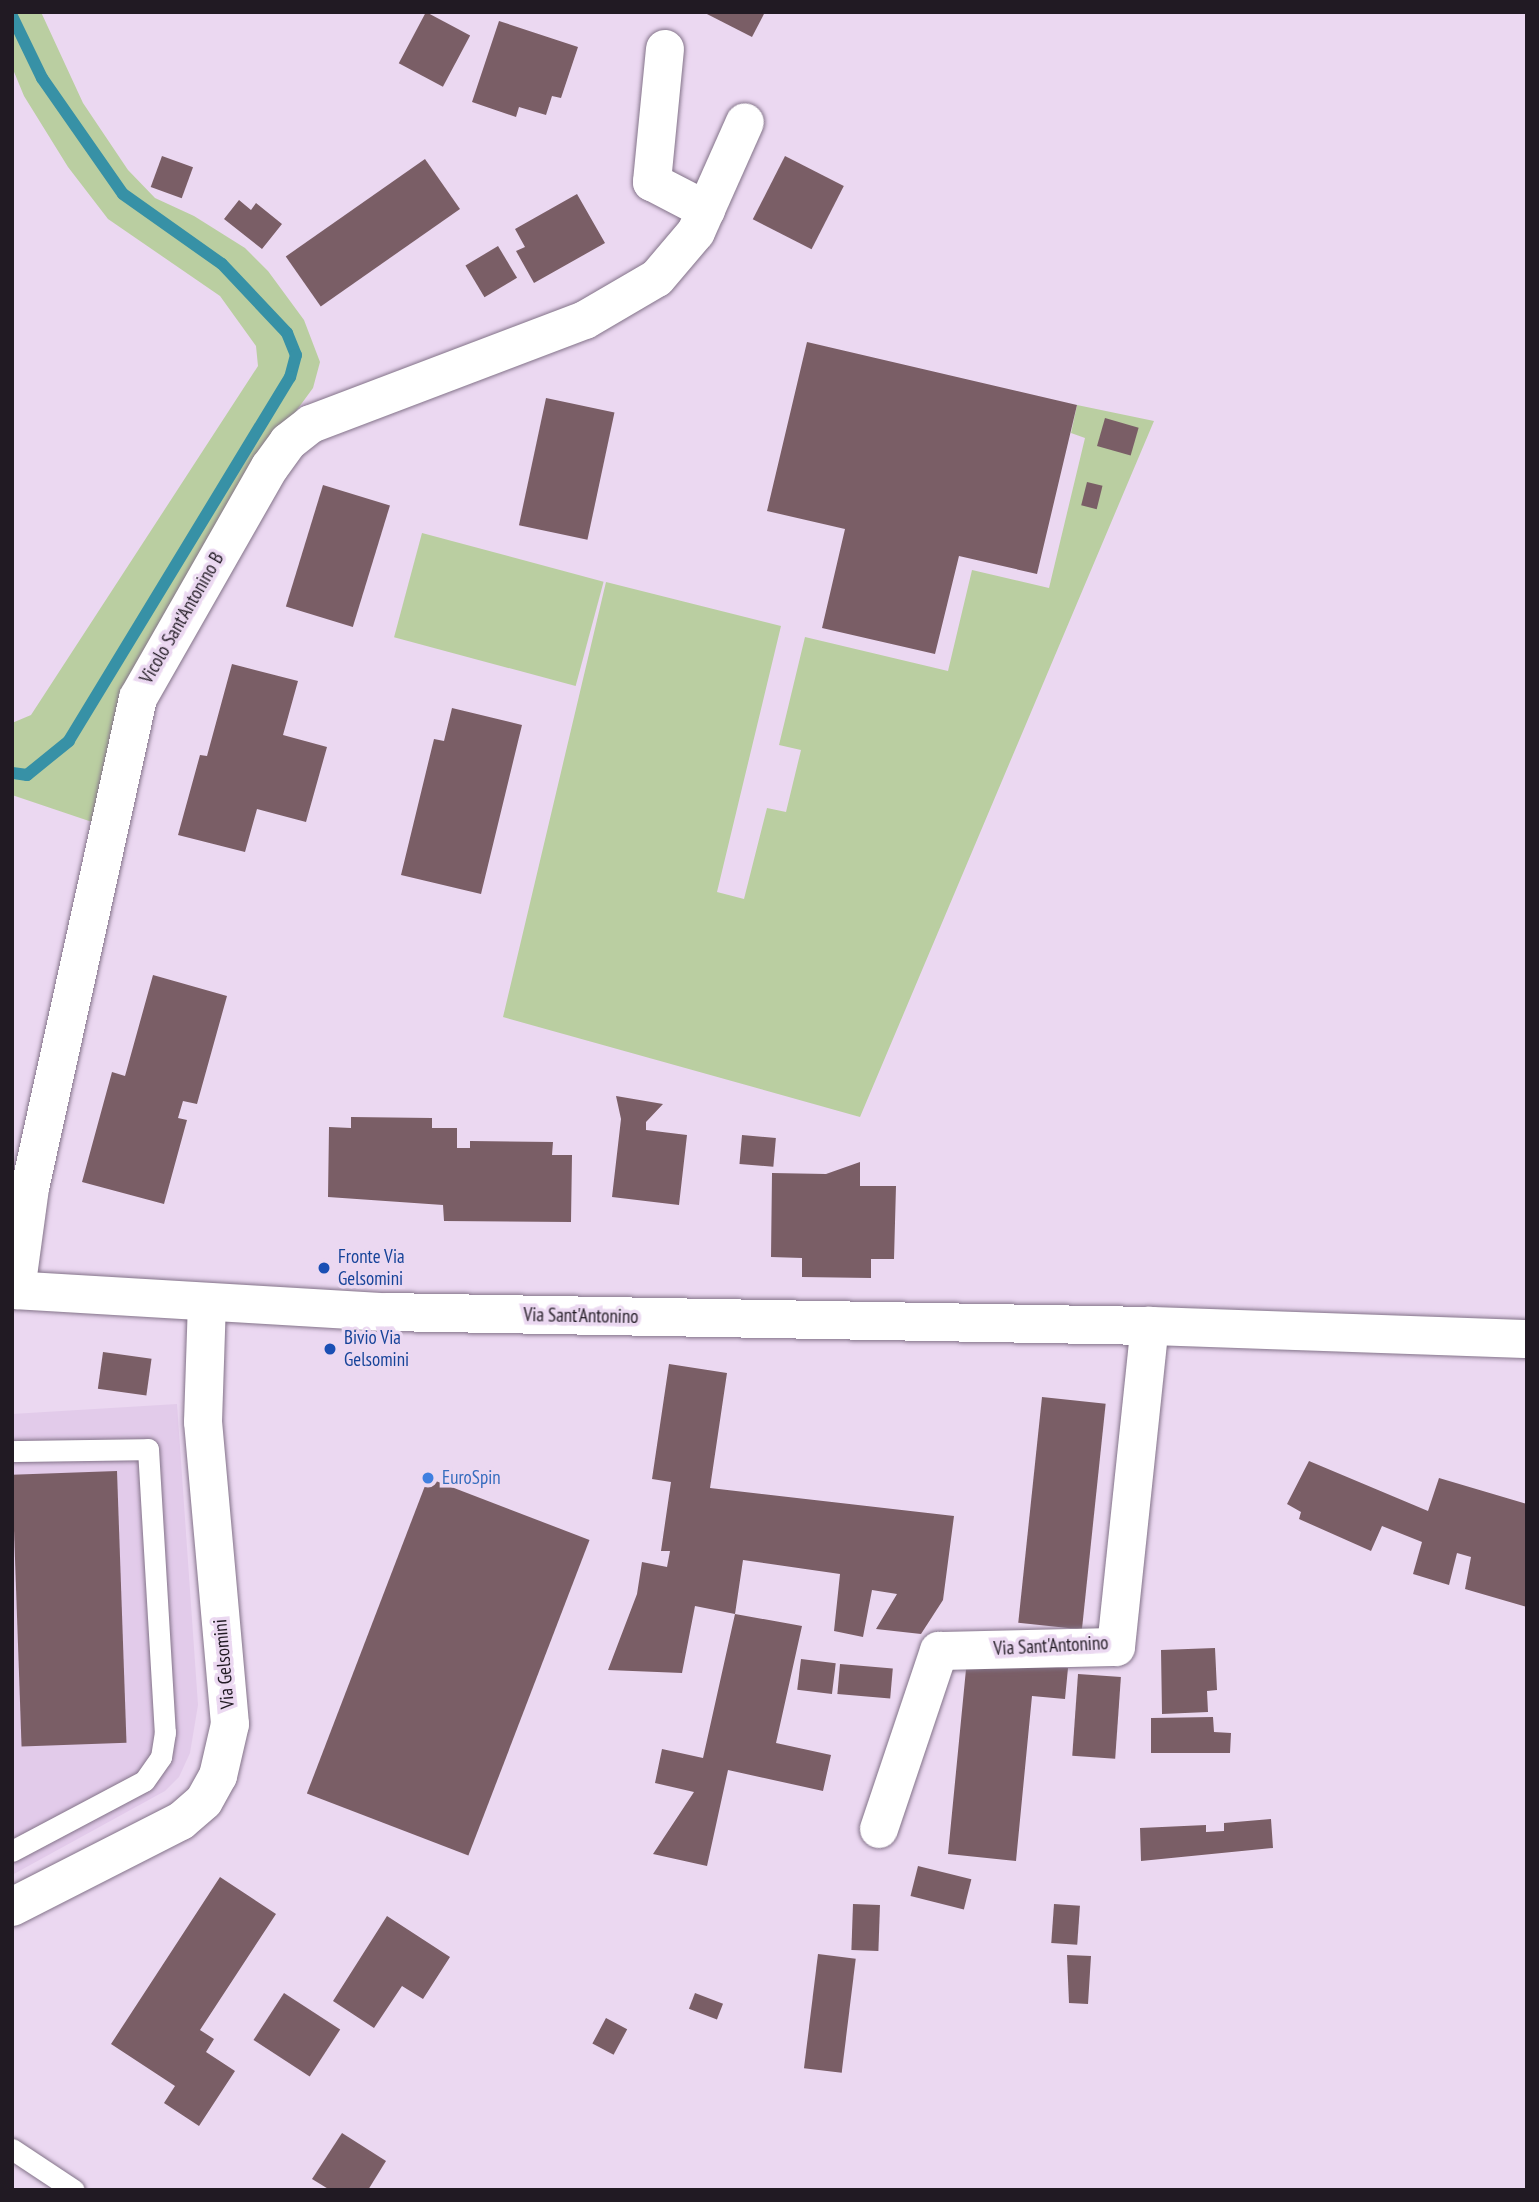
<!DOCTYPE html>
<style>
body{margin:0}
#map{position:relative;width:1539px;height:2202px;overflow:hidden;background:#ebd8f1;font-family:"PT Sans Narrow",sans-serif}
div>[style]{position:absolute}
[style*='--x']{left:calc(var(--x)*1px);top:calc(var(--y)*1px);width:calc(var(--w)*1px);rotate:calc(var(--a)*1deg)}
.built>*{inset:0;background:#e2cbea}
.green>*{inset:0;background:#bacea1;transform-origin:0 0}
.stream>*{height:12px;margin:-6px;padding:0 6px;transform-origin:6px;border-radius:6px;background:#3791a6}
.building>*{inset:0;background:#7a5e66;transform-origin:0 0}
.roads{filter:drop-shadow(0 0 2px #837389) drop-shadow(0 0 2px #837389)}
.lane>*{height:21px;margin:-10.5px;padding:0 10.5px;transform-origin:10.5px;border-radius:10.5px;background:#fff}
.street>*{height:38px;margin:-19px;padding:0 19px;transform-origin:19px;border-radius:19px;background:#fff}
.secondary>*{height:38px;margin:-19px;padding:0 19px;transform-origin:19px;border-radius:19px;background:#fff}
.dots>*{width:19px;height:19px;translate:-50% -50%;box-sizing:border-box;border:4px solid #ebd8f1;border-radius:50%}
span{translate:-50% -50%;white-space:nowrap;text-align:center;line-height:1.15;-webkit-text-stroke:7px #ebd8f1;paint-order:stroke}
.street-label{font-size:19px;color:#211a23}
.transit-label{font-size:19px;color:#164399}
.left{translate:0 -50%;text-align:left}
.shop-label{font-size:19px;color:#366cbe}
.frame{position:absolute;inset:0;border:14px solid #211a23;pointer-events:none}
</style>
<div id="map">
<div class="built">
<div style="clip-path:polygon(177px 1404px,198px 1705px,190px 1753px,179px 1777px,165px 1791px,12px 1875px,12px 1414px)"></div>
</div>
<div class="green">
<div style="clip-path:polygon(12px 12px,41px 12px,83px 103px,128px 170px,155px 198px,194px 216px,245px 248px,268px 271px,304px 320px,320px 362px,313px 388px,264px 455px,95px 823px,12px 795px,12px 723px,31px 715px,258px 366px,256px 346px,220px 296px,108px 219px,68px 167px,24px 96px,12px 67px)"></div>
<div style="clip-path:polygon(1077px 405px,1154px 421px,860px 1117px,503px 1017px,606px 582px,781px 626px,717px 892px,744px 899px,767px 808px,786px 812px,801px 750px,779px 745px,805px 637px,948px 671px,972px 570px,1049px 588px,1085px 438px,1071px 433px)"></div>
<div style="left:422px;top:533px;width:188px;height:108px;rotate:15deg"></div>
</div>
<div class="stream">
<div style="--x:12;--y:16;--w:69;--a:64.2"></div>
<div style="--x:42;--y:78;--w:141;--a:55.1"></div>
<div style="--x:123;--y:194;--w:121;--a:35.3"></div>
<div style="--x:222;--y:264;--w:95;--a:46.7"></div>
<div style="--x:287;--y:333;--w:24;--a:68"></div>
<div style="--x:296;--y:355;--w:23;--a:105"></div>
<div style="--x:290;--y:377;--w:426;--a:121.3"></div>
<div style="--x:69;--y:741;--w:54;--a:141"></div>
<div style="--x:27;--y:775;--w:15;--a:-172"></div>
</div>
<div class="building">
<div style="left:426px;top:12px;width:50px;height:58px;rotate:28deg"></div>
<div style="clip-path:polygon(703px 12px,765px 12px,752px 37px)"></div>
<div style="clip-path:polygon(499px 21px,578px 47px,561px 98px,552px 96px,546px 115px,519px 107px,516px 117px,472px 102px)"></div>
<div style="left:162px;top:156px;width:33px;height:33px;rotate:20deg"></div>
<div style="left:785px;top:156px;width:66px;height:71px;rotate:27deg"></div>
<div style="left:425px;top:159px;width:61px;height:170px;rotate:55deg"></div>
<div style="clip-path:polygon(577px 194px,605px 243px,534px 283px,516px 251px,525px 247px,515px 229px)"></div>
<div style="clip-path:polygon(239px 200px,251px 210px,256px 203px,282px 224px,262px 249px,224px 219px)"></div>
<div style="left:498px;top:246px;width:37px;height:38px;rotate:59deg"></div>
<div style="clip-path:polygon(807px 342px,1077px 405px,1037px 574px,959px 556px,935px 654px,822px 628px,845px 529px,767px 511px)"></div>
<div style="left:546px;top:398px;width:70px;height:130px;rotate:12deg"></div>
<div style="left:1105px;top:418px;width:35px;height:29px;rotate:16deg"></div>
<div style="left:1087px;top:482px;width:16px;height:24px;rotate:14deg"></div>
<div style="left:323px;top:485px;width:70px;height:127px;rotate:17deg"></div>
<div style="clip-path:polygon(232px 664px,298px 681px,283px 735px,327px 747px,306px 822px,257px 809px,245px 852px,178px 835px,200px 755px,207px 756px)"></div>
<div style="clip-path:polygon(452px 708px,522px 725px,481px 894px,401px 875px,434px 739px,444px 741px)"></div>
<div style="clip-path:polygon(153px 975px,227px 996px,197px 1104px,183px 1101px,178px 1118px,187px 1120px,164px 1204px,82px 1182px,112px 1072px,125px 1076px)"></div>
<div style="clip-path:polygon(616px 1096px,663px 1104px,646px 1122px,646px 1130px,687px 1135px,679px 1205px,612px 1197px,621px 1119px)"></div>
<div style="clip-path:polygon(351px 1117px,432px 1118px,432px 1128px,457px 1128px,457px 1148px,470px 1148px,470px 1141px,553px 1142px,552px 1155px,572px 1155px,571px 1222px,444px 1221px,443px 1205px,328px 1197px,329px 1127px,351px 1128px)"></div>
<div style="left:742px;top:1135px;width:34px;height:29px;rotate:5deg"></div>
<div style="clip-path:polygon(860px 1162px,860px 1186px,896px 1186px,894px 1259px,871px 1259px,871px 1278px,802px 1277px,802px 1258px,771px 1257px,772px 1173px,826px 1174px)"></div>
<div style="left:103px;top:1352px;width:49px;height:37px;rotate:8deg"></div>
<div style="clip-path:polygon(669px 1364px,727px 1373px,710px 1488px,954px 1516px,943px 1600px,921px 1634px,876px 1629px,897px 1594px,872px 1590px,863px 1637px,834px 1631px,840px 1574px,743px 1560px,735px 1614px,695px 1606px,682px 1673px,608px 1670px,637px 1594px,642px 1562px,667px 1567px,670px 1551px,661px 1551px,671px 1482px,652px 1479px)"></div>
<div style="left:1042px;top:1397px;width:64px;height:227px;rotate:6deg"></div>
<div style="clip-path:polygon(1309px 1461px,1428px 1511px,1439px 1478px,1527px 1504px,1527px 1607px,1465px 1589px,1471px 1557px,1457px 1553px,1449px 1585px,1413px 1574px,1422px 1542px,1382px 1526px,1371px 1551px,1299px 1519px,1301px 1512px,1287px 1504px)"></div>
<div style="left:117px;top:1471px;width:272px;height:105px;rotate:88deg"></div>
<div style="left:428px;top:1478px;width:173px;height:338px;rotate:21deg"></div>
<div style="clip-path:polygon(735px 1614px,802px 1626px,776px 1743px,831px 1755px,823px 1791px,728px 1770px,707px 1866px,653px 1854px,694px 1792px,655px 1783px,662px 1749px,703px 1758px)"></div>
<div style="clip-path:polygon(1215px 1648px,1217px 1690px,1207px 1691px,1208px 1712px,1162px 1714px,1161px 1650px)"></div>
<div style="left:801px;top:1659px;width:35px;height:31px;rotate:7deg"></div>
<div style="clip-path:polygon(967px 1659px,1068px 1668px,1065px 1699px,1032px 1696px,1016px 1861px,948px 1854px)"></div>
<div style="left:840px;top:1664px;width:53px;height:30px;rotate:5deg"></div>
<div style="left:1078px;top:1674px;width:43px;height:82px;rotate:4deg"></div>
<div style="clip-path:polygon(1213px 1717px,1214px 1732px,1231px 1733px,1230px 1753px,1151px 1753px,1151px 1718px)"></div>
<div style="clip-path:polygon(1271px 1819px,1273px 1848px,1141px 1861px,1140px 1828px,1206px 1825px,1206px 1832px,1224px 1831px,1224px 1823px)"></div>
<div style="left:918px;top:1866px;width:55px;height:31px;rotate:14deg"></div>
<div style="clip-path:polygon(220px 1877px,276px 1914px,200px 2030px,214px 2039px,206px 2052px,235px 2071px,199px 2126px,164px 2103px,175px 2086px,111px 2044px)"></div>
<div style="left:853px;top:1904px;width:27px;height:46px;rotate:2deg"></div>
<div style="left:1054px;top:1904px;width:26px;height:39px;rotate:4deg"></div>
<div style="clip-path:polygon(387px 1916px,450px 1957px,423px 1999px,402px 1986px,374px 2028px,333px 2001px)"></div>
<div style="left:818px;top:1954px;width:38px;height:115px;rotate:7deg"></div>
<div style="clip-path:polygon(1067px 1955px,1091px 1956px,1088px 2004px,1069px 2003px)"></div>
<div style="left:284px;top:1993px;width:67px;height:56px;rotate:33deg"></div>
<div style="left:695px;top:1993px;width:30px;height:17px;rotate:21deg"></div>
<div style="left:606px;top:2018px;width:24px;height:29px;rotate:28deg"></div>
<div style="clip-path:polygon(342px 2133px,386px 2161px,368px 2190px,330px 2190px,312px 2179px)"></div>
</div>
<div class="roads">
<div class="lane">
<div style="--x:12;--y:1451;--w:136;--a:-0.8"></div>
<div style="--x:148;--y:1449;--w:284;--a:86.6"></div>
<div style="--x:165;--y:1732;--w:25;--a:99"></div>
<div style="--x:161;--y:1757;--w:29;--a:125"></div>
<div style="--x:144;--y:1781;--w:149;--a:152.1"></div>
<div style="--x:12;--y:2149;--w:74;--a:33.5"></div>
</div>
<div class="street">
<div style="--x:665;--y:49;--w:134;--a:95.6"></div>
<div style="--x:652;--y:182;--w:61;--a:27.4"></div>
<div style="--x:16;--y:1290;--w:103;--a:-82.2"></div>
<div style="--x:30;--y:1188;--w:502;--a:-77.57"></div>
<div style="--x:138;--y:698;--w:266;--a:-60.3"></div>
<div style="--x:270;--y:467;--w:31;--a:-54"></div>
<div style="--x:288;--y:442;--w:29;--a:-38"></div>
<div style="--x:311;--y:424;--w:293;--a:-20.8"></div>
<div style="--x:585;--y:320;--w:83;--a:-30.3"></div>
<div style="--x:657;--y:278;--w:60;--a:-49.7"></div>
<div style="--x:696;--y:232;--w:120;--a:-66"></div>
<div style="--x:879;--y:1829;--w:188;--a:-71.4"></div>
<div style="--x:939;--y:1651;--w:177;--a:-1.3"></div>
<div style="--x:1116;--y:1647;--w:323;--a:-84"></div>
<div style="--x:12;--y:1907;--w:190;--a:-27"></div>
<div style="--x:181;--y:1821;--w:30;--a:-41"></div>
<div style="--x:204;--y:1801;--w:29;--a:-61"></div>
<div style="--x:218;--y:1776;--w:53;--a:-77"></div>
<div style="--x:230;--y:1724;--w:303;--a:-95.1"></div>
<div style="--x:203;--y:1422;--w:119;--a:-88.1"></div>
</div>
<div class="secondary">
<div style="--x:12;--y:1290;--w:375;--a:3.4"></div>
<div style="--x:386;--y:1312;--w:764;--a:1.05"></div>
<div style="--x:1150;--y:1326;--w:377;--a:2"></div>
</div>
</div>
<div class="dots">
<div style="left:324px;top:1268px;background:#1a4fb4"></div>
<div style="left:330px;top:1349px;background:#1a4fb4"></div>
<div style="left:428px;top:1478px;background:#3f7fe0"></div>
</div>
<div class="street-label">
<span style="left:182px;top:618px;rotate:-60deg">Vicolo Sant'Antonino B</span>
<span style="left:581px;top:1316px;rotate:1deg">Via Sant'Antonino</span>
<span style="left:1051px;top:1646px;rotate:-3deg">Via Sant'Antonino</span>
<span style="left:224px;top:1664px;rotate:-95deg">Via Gelsomini</span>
</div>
<div class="transit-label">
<span class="left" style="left:338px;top:1268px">Fronte Via<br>Gelsomini</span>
<span class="left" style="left:344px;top:1349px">Bivio Via<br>Gelsomini</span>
</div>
<div class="shop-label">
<span class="left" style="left:442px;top:1478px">EuroSpin</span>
</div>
<div class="frame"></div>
</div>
